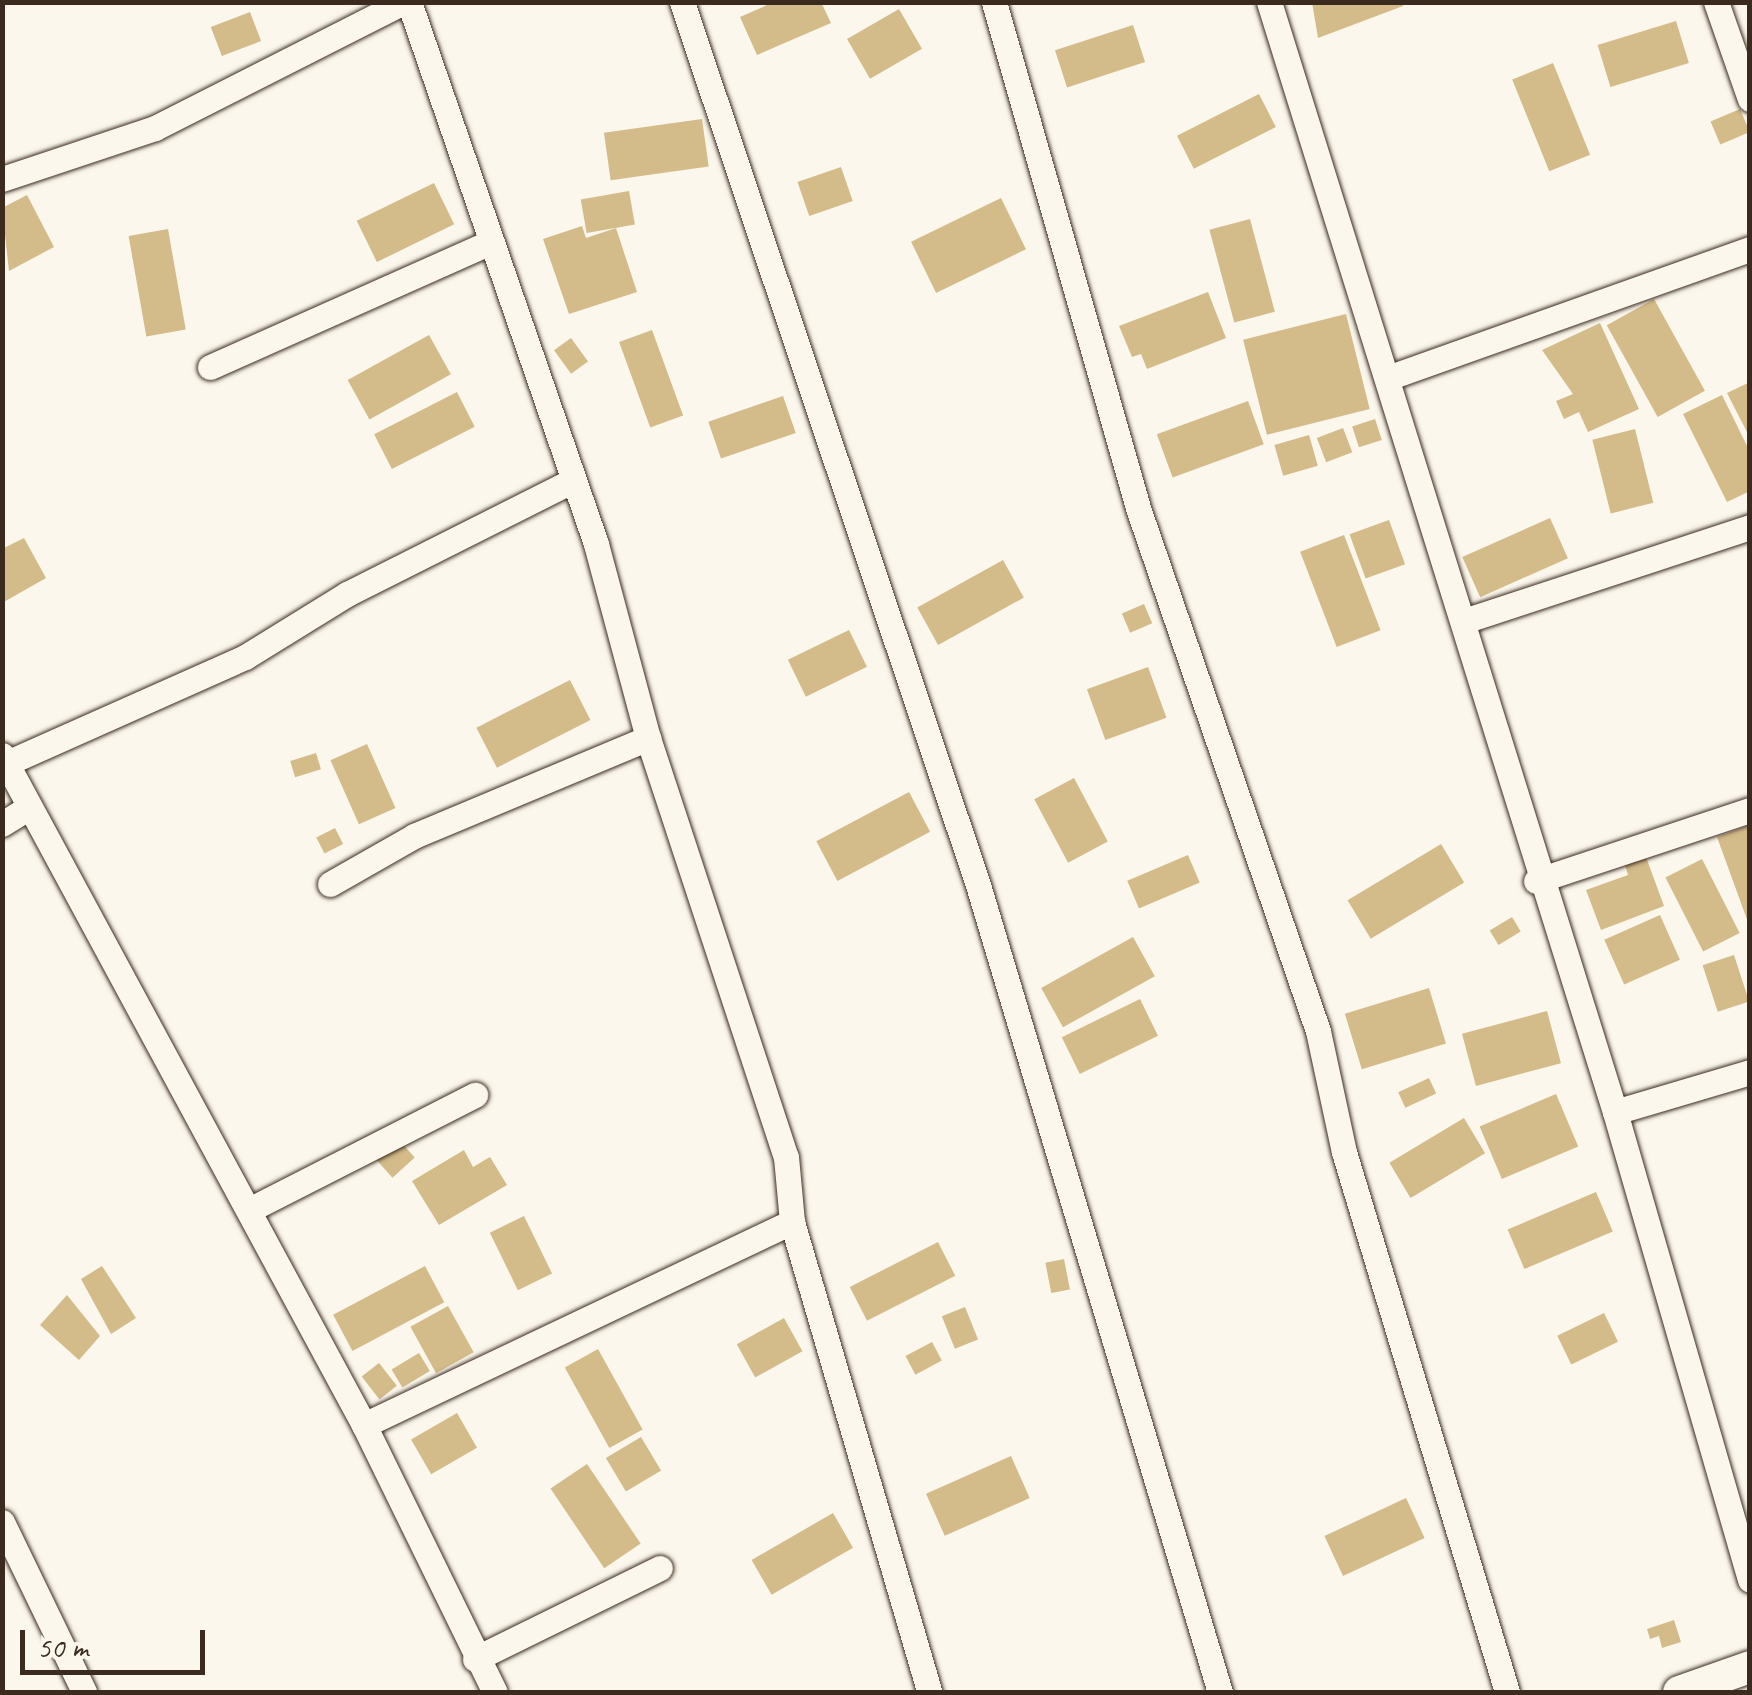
<!DOCTYPE html>
<style>
body{margin:0}
#map{position:relative;width:1752px;height:1695px;overflow:hidden;background:#fbf7ec;font-family:Caveat,sans-serif}
div>[style]{position:absolute}
[style*='--x']{left:calc(var(--x)*1px);top:calc(var(--y)*1px);width:calc(var(--w)*1px);rotate:calc(var(--a)*1deg)}
.building>*{inset:0;background:#d4bb8a;transform-origin:0 0}
.roads{filter:drop-shadow(0 0 2px #3b2a1e) drop-shadow(0 0 2px #3b2a1e)}
.minor>*{height:25px;margin:-12.5px;padding:0 12.5px;transform-origin:12.5px;border-radius:12.5px;background:#fbf7ec}
.tertiary>*{height:32px;margin:-16px;padding:0 16px;transform-origin:16px;border-radius:16px;background:#fbf7ec}
span{translate:-50% -50%;white-space:nowrap;text-align:center;line-height:1.15;-webkit-text-stroke:8px #fbf7ec;paint-order:stroke}
.frame{position:absolute;inset:0;border:5px solid #3b2a1e;pointer-events:none}
.scale{position:absolute;left:20px;top:1630px;width:185px;height:45px;box-sizing:border-box;border:5px solid #3b2a1e;border-top:0;padding-left:12px;font-size:30px;line-height:35px;white-space:nowrap;color:#3b2a1e;-webkit-text-stroke:8px #fbf7ec;paint-order:stroke}
</style>
<div id="map">
<div class="building">
<div style="clip-path:polygon(774px 2px,821px 2px,831px 23px,757px 55px,740px 17px)"></div>
<div style="clip-path:polygon(1312px 2px,1402px 2px,1403px 6px,1318px 38px)"></div>
<div style="left:899px;top:9px;width:46px;height:60px;rotate:60deg"></div>
<div style="left:250px;top:12px;width:31px;height:42px;rotate:69deg"></div>
<div style="left:1676px;top:21px;width:44px;height:82px;rotate:73deg"></div>
<div style="left:1133px;top:25px;width:39px;height:82px;rotate:72deg"></div>
<div style="left:1553px;top:63px;width:99px;height:44px;rotate:68deg"></div>
<div style="left:1259px;top:94px;width:37px;height:92px;rotate:63deg"></div>
<div style="left:1740px;top:109px;width:25px;height:32px;rotate:67deg"></div>
<div style="left:702px;top:119px;width:48px;height:99px;rotate:82deg"></div>
<div style="left:841px;top:167px;width:36px;height:46px;rotate:71deg"></div>
<div style="left:434px;top:183px;width:46px;height:86px;rotate:64deg"></div>
<div style="left:629px;top:191px;width:34px;height:49px;rotate:80deg"></div>
<div style="clip-path:polygon(27px 195px,54px 247px,9px 271px,2px 208px)"></div>
<div style="left:1001px;top:198px;width:57px;height:100px;rotate:64deg"></div>
<div style="left:1250px;top:219px;width:96px;height:42px;rotate:75deg"></div>
<div style="clip-path:polygon(582px 226px,586px 238px,616px 228px,637px 292px,569px 314px,543px 239px)"></div>
<div style="left:168px;top:229px;width:102px;height:40px;rotate:80deg"></div>
<div style="clip-path:polygon(1208px 292px,1226px 338px,1147px 369px,1141px 354px,1132px 357px,1119px 326px)"></div>
<div style="left:1654px;top:299px;width:105px;height:54px;rotate:61deg"></div>
<div style="left:1346px;top:314px;width:98px;height:106px;rotate:76deg"></div>
<div style="clip-path:polygon(1600px 323px,1639px 409px,1588px 432px,1579px 412px,1564px 419px,1556px 401px,1573px 394px,1542px 350px)"></div>
<div style="left:652px;top:330px;width:91px;height:35px;rotate:70deg"></div>
<div style="left:429px;top:335px;width:45px;height:93px;rotate:61deg"></div>
<div style="left:571px;top:338px;width:29px;height:21px;rotate:54deg"></div>
<div style="clip-path:polygon(1750px 382px,1750px 438px,1727px 393px)"></div>
<div style="left:457px;top:392px;width:39px;height:93px;rotate:63deg"></div>
<div style="clip-path:polygon(1722px 395px,1750px 452px,1750px 491px,1727px 502px,1683px 414px)"></div>
<div style="left:783px;top:396px;width:39px;height:79px;rotate:71deg"></div>
<div style="left:1248px;top:401px;width:46px;height:97px;rotate:70deg"></div>
<div style="left:1375px;top:419px;width:22px;height:24px;rotate:72deg"></div>
<div style="left:1343px;top:428px;width:26px;height:28px;rotate:69deg"></div>
<div style="left:1635px;top:429px;width:76px;height:44px;rotate:76deg"></div>
<div style="left:1309px;top:435px;width:32px;height:36px;rotate:74deg"></div>
<div style="left:1550px;top:518px;width:44px;height:96px;rotate:66deg"></div>
<div style="left:1389px;top:520px;width:47px;height:42px;rotate:70deg"></div>
<div style="left:1344px;top:535px;width:102px;height:47px;rotate:69deg"></div>
<div style="clip-path:polygon(24px 538px,46px 578px,2px 603px,2px 549px)"></div>
<div style="left:1003px;top:560px;width:43px;height:98px;rotate:61deg"></div>
<div style="left:1144px;top:604px;width:21px;height:24px;rotate:67deg"></div>
<div style="left:849px;top:630px;width:41px;height:68px;rotate:64deg"></div>
<div style="left:1148px;top:667px;width:54px;height:65px;rotate:70deg"></div>
<div style="left:570px;top:680px;width:45px;height:105px;rotate:63deg"></div>
<div style="left:367px;top:744px;width:70px;height:40px;rotate:66deg"></div>
<div style="left:316px;top:753px;width:17px;height:27px;rotate:73deg"></div>
<div style="left:1074px;top:778px;width:72px;height:45px;rotate:62deg"></div>
<div style="left:909px;top:792px;width:45px;height:105px;rotate:62deg"></div>
<div style="clip-path:polygon(1750px 825px,1750px 925px,1749px 925px,1717px 837px)"></div>
<div style="left:335px;top:828px;width:18px;height:21px;rotate:63deg"></div>
<div style="left:1441px;top:844px;width:45px;height:109px;rotate:59deg"></div>
<div style="left:1188px;top:855px;width:30px;height:66px;rotate:67deg"></div>
<div style="clip-path:polygon(1646px 857px,1664px 906px,1601px 930px,1586px 890px,1628px 875px,1625px 865px)"></div>
<div style="left:1702px;top:859px;width:83px;height:41px;rotate:63deg"></div>
<div style="left:1660px;top:915px;width:49px;height:61px;rotate:66deg"></div>
<div style="left:1512px;top:917px;width:17px;height:26px;rotate:59deg"></div>
<div style="left:1133px;top:937px;width:45px;height:105px;rotate:61deg"></div>
<div style="left:1734px;top:955px;width:49px;height:33px;rotate:72deg"></div>
<div style="left:1429px;top:988px;width:58px;height:88px;rotate:73deg"></div>
<div style="left:1140px;top:999px;width:41px;height:87px;rotate:64deg"></div>
<div style="left:1547px;top:1011px;width:54px;height:88px;rotate:75deg"></div>
<div style="left:1429px;top:1078px;width:17px;height:34px;rotate:65deg"></div>
<div style="left:1556px;top:1094px;width:57px;height:83px;rotate:67deg"></div>
<div style="left:1464px;top:1118px;width:41px;height:87px;rotate:59deg"></div>
<div style="left:398px;top:1139px;width:25px;height:30px;rotate:48deg"></div>
<div style="clip-path:polygon(464px 1150px,473px 1167px,490px 1157px,507px 1185px,439px 1225px,412px 1181px)"></div>
<div style="left:1596px;top:1192px;width:43px;height:96px;rotate:67deg"></div>
<div style="left:524px;top:1216px;width:64px;height:38px;rotate:64deg"></div>
<div style="left:938px;top:1242px;width:38px;height:99px;rotate:63deg"></div>
<div style="left:1064px;top:1259px;width:31px;height:19px;rotate:79deg"></div>
<div style="clip-path:polygon(102px 1266px,136px 1318px,111px 1334px,81px 1279px)"></div>
<div style="left:425px;top:1266px;width:41px;height:104px;rotate:62deg"></div>
<div style="clip-path:polygon(67px 1295px,100px 1336px,79px 1360px,40px 1325px)"></div>
<div style="left:448px;top:1306px;width:53px;height:43px;rotate:61deg"></div>
<div style="left:965px;top:1307px;width:35px;height:25px;rotate:68deg"></div>
<div style="left:1604px;top:1313px;width:32px;height:52px;rotate:64deg"></div>
<div style="left:784px;top:1318px;width:38px;height:54px;rotate:61deg"></div>
<div style="left:932px;top:1342px;width:21px;height:30px;rotate:62deg"></div>
<div style="left:598px;top:1349px;width:92px;height:38px;rotate:61deg"></div>
<div style="left:419px;top:1353px;width:21px;height:32px;rotate:59deg"></div>
<div style="left:379px;top:1363px;width:29px;height:22px;rotate:52deg"></div>
<div style="left:457px;top:1413px;width:40px;height:53px;rotate:60deg"></div>
<div style="left:641px;top:1437px;width:39px;height:41px;rotate:59deg"></div>
<div style="left:1011px;top:1456px;width:46px;height:93px;rotate:66deg"></div>
<div style="left:587px;top:1464px;width:96px;height:44px;rotate:56deg"></div>
<div style="left:1406px;top:1498px;width:44px;height:90px;rotate:65deg"></div>
<div style="left:833px;top:1513px;width:40px;height:94px;rotate:60deg"></div>
<div style="clip-path:polygon(1674px 1620px,1681px 1642px,1662px 1648px,1659px 1636px,1650px 1639px,1647px 1629px)"></div>
</div>
<div class="roads">
<div class="minor">
<div style="--x:409;--y:2;--w:573;--a:70.96"></div>
<div style="--x:596;--y:544;--w:201;--a:75"></div>
<div style="--x:648;--y:738;--w:441;--a:71.8"></div>
<div style="--x:786;--y:1157;--w:65;--a:84.7"></div>
<div style="--x:792;--y:1222;--w:490;--a:73.7"></div>
<div style="--x:682;--y:2;--w:931;--a:71.47"></div>
<div style="--x:978;--y:885;--w:843;--a:73.31"></div>
<div style="--x:994;--y:2;--w:526;--a:74.11"></div>
<div style="--x:1138;--y:508;--w:553;--a:71.01"></div>
<div style="--x:1318;--y:1031;--w:124;--a:77.9"></div>
<div style="--x:1344;--y:1152;--w:564;--a:73.2"></div>
<div style="--x:1269;--y:2;--w:1163;--a:72.69"></div>
<div style="--x:1615;--y:1112;--w:487;--a:73.9"></div>
<div style="--x:1716;--y:2;--w:103;--a:70.7"></div>
<div style="--x:2;--y:179;--w:161;--a:-18.4"></div>
<div style="--x:155;--y:128;--w:278;--a:-26.9"></div>
<div style="--x:210;--y:367;--w:308;--a:-24"></div>
<div style="--x:1390;--y:377;--w:382;--a:-19.6"></div>
<div style="--x:1464;--y:621;--w:301;--a:-18.2"></div>
<div style="--x:2;--y:755;--w:762;--a:61.62"></div>
<div style="--x:364;--y:1425;--w:297;--a:63.9"></div>
<div style="--x:7;--y:763;--w:261;--a:-24"></div>
<div style="--x:245;--y:657;--w:120;--a:-31.7"></div>
<div style="--x:347;--y:594;--w:252;--a:-26.7"></div>
<div style="--x:2;--y:824;--w:32;--a:-32"></div>
<div style="--x:1536;--y:881;--w:225;--a:-18.4"></div>
<div style="--x:330;--y:884;--w:97;--a:-29.7"></div>
<div style="--x:414;--y:836;--w:254;--a:-22.7"></div>
<div style="--x:1615;--y:1112;--w:141;--a:-16.5"></div>
<div style="--x:249;--y:1210;--w:254;--a:-27"></div>
<div style="--x:364;--y:1425;--w:474;--a:-25.4"></div>
<div style="--x:2;--y:1522;--w:189;--a:64.2"></div>
<div style="--x:475;--y:1659;--w:206;--a:-26.2"></div>
</div>
<div class="tertiary">
<div style="--x:1679;--y:1692;--w:75;--a:-19.4"></div>
</div>
</div>
<div class="frame"></div>
<div class="scale">50 m</div>
</div>
